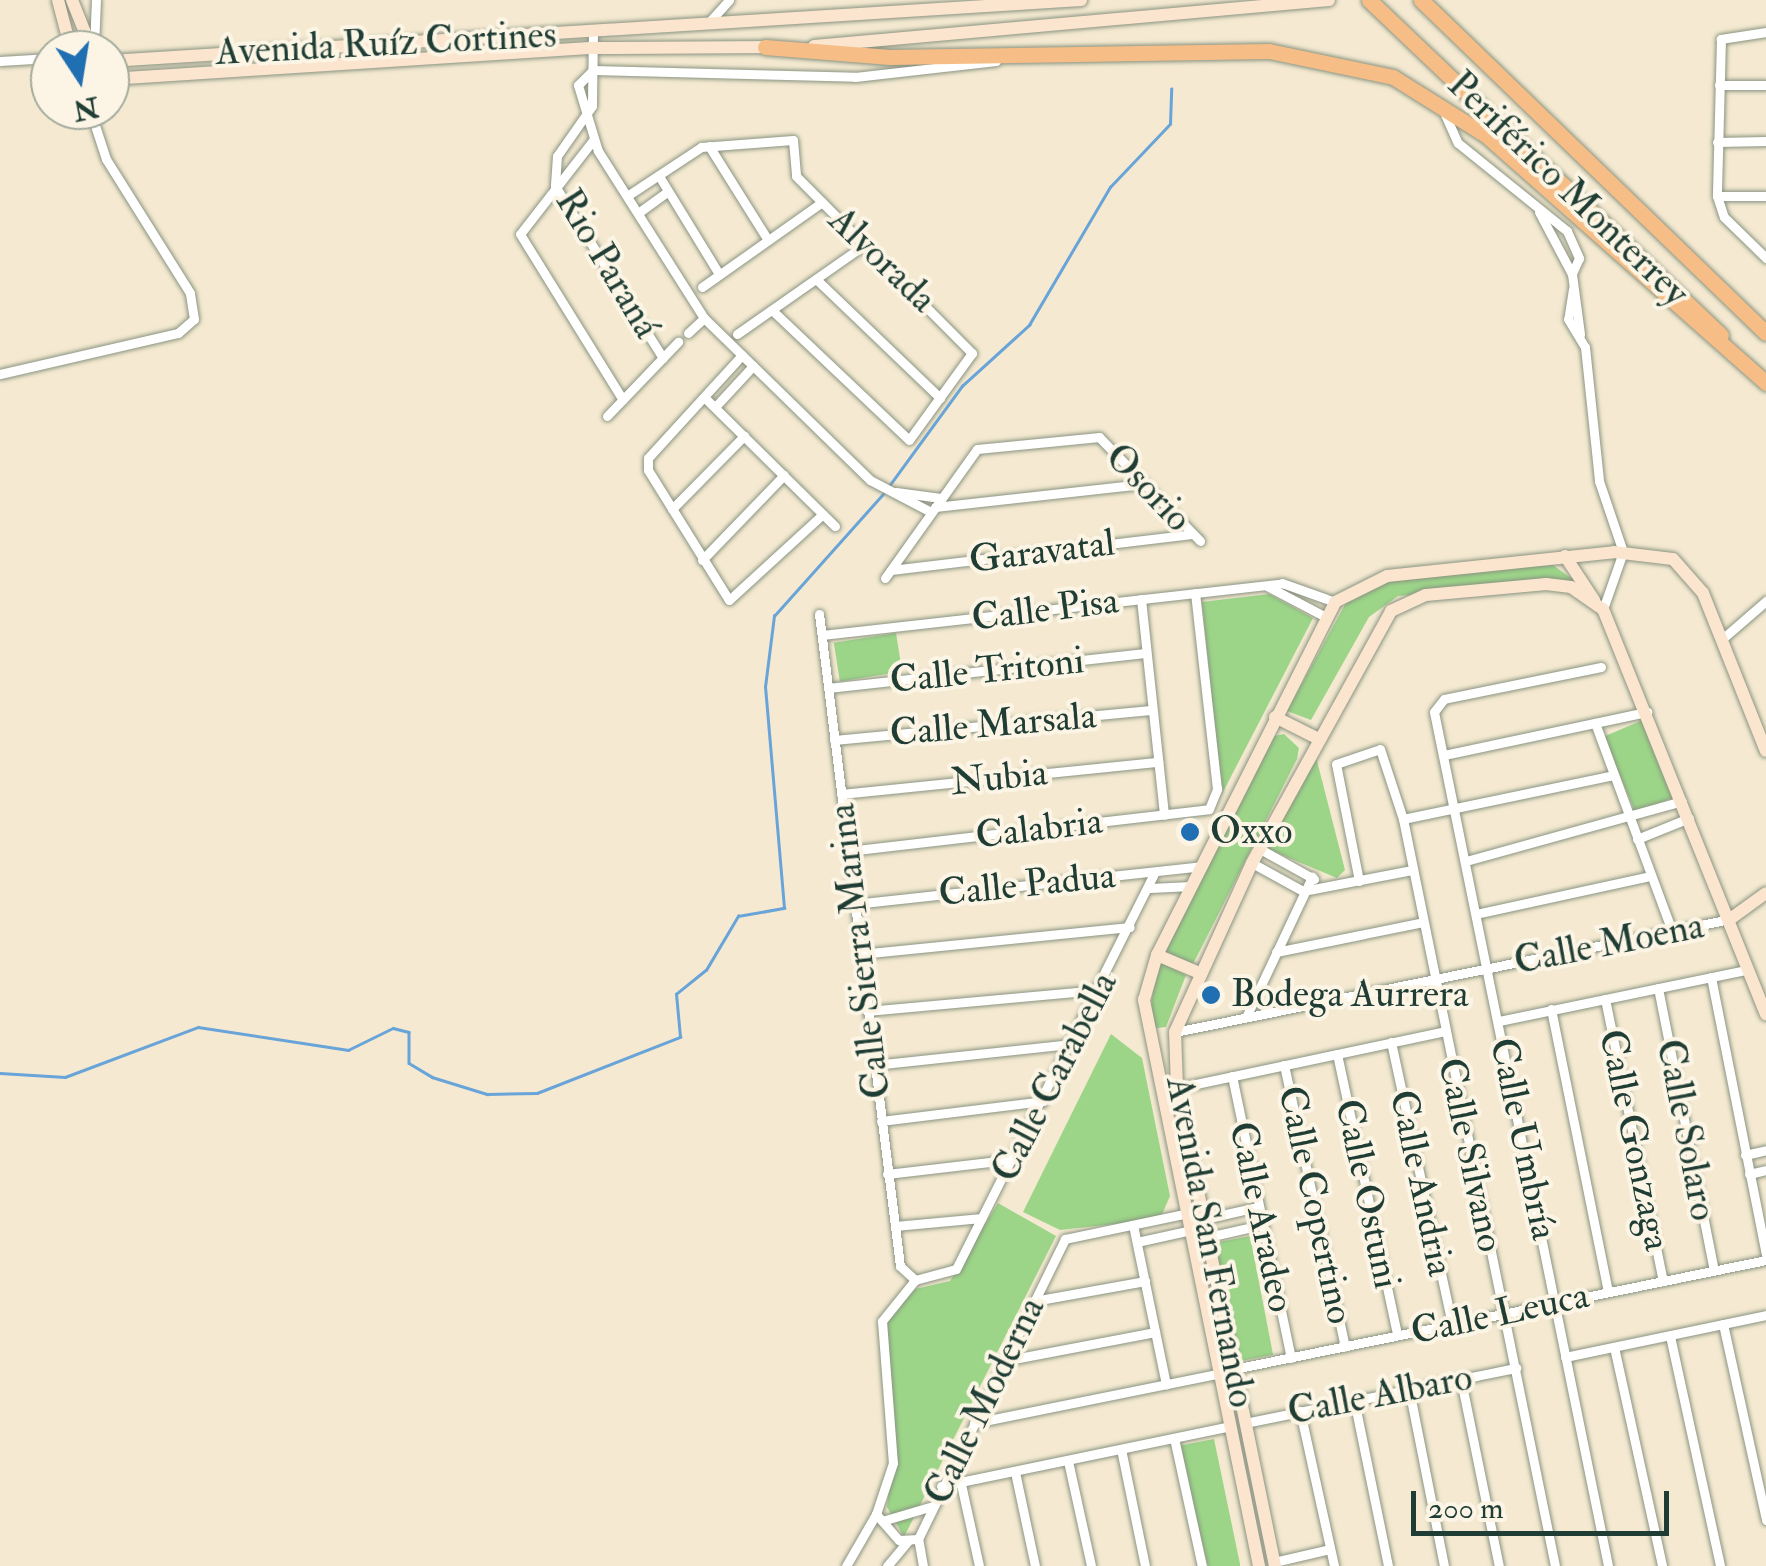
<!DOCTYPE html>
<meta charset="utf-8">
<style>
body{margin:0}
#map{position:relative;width:1766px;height:1566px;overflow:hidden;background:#f5ead1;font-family:"IM FELL Double Pica",serif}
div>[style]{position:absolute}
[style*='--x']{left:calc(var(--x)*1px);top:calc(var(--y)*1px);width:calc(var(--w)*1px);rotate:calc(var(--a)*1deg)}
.green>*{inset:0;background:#9cd588;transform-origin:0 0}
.stream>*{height:2.5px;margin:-1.25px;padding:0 1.25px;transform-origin:1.25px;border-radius:1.25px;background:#69a4d9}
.roads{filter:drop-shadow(0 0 2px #8a9482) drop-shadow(0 0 2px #8a9482)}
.street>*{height:9px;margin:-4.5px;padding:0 4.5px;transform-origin:4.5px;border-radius:4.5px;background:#fff}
.secondary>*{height:12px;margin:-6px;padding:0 6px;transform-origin:6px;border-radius:6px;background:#fbe5cf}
.highway>*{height:15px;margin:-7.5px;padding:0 7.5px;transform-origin:7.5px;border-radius:7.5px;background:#f6be86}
.dots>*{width:28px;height:28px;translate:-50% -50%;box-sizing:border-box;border:5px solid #fcf5e5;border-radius:50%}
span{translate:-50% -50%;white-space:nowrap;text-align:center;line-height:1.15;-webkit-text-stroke:8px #fcf5e5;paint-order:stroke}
.street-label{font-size:38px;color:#1f3d34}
.poi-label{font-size:38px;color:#1f3d34}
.left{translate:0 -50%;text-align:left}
.north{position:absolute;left:30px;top:30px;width:100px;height:100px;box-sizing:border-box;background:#fcf5e5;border:2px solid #a4ab9e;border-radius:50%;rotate:168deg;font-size:28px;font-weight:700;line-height:40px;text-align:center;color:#1f3d34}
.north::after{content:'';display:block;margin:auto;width:35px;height:45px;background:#1f6fb2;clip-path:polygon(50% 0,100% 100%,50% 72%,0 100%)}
.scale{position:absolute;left:1411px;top:1491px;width:258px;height:45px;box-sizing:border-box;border:5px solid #1f3d34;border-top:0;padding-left:12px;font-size:30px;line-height:35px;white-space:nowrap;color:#1f3d34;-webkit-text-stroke:8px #fcf5e5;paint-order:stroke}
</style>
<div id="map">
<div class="green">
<div style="clip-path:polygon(1550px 563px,1575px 581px,1398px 596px,1369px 617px,1311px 720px,1287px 711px,1347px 601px,1383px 582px)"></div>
<div style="clip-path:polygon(1269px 594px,1313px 618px,1222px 794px,1202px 602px)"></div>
<div style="left:896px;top:633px;width:39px;height:63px;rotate:81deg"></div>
<div style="left:1643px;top:720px;width:83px;height:43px;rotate:67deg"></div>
<div style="clip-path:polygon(1284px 734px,1299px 748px,1297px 759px,1193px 964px,1163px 951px,1269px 737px)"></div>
<div style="clip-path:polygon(1316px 757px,1345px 870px,1337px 878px,1265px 848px)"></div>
<div style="clip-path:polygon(1157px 961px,1186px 975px,1166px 1027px,1148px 1029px)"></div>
<div style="clip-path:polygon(1111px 1034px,1142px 1058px,1170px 1196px,1160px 1219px,1060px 1230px,1023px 1212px)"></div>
<div style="clip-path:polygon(998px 1203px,1056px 1236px,904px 1537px,887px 1507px,895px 1427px,881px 1324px,915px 1289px,950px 1281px)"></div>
<div style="left:1250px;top:1236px;width:121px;height:41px;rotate:79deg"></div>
<div style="clip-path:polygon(1214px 1439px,1240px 1564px,1240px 1566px,1208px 1566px,1178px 1446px)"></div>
</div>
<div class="stream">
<div style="--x:889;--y:486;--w:124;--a:-53.9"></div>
<div style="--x:962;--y:386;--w:91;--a:-42.3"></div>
<div style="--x:1029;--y:325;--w:160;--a:-59.6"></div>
<div style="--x:1110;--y:187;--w:87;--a:-46.4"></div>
<div style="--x:1170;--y:124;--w:35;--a:-88"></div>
<div style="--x:0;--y:1073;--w:65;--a:3.5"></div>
<div style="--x:65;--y:1077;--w:142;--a:-20.6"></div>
<div style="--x:198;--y:1027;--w:152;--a:8.7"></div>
<div style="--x:348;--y:1050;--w:50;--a:-26.1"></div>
<div style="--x:393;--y:1028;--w:16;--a:14"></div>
<div style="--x:409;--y:1032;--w:31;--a:90"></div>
<div style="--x:409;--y:1063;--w:27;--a:31"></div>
<div style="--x:432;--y:1077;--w:58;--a:17.2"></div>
<div style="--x:487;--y:1094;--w:50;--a:-1.1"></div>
<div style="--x:537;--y:1093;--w:154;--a:-21.4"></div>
<div style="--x:680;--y:1037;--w:43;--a:-95.3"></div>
<div style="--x:676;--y:994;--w:38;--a:-39"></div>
<div style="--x:706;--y:970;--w:63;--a:-59.3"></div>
<div style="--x:738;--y:916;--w:47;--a:-9.9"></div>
<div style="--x:784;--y:908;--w:222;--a:-94.9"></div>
<div style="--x:765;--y:687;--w:72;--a:-82.8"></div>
<div style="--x:774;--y:616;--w:165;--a:-48.2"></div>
</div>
<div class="roads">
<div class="street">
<div style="--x:711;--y:20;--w:27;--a:-48"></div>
<div style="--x:593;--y:31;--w:75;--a:90.8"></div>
<div style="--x:592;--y:106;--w:61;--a:125"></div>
<div style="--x:557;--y:156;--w:30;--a:94"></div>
<div style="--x:555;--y:186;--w:203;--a:57.9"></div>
<div style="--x:1766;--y:32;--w:46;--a:171.2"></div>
<div style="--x:1721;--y:39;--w:157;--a:91.5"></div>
<div style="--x:1717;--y:196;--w:22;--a:72"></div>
<div style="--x:1724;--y:217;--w:59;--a:44.3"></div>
<div style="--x:94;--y:47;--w:47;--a:-87.6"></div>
<div style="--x:0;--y:61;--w:50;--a:-3.4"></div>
<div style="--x:1719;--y:85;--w:47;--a:0"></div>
<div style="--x:1443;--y:110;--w:36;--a:66"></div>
<div style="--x:1458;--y:143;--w:140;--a:38.9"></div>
<div style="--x:1567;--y:231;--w:30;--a:66"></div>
<div style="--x:1579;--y:258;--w:17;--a:114"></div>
<div style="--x:594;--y:139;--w:120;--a:127.9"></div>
<div style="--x:520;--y:234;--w:195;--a:58.2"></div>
<div style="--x:1717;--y:142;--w:49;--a:-1.2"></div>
<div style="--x:709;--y:146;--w:111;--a:57.9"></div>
<div style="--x:659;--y:176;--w:115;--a:58.5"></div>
<div style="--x:627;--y:196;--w:89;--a:-33.5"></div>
<div style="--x:701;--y:147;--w:92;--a:-4.4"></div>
<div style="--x:793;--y:140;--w:36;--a:85"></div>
<div style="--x:796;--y:176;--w:250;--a:45.2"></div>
<div style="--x:972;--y:353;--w:107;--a:125.9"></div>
<div style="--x:909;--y:440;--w:189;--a:-136.5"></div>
<div style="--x:1717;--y:196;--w:49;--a:0"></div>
<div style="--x:1539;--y:212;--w:70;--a:62"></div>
<div style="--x:1572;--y:274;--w:61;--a:82.4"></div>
<div style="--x:638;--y:213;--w:36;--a:-36"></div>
<div style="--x:816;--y:279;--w:172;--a:43.8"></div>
<div style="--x:702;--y:287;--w:147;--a:-35.3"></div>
<div style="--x:1573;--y:289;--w:30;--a:99"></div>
<div style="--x:1568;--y:319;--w:33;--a:59"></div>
<div style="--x:1585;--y:347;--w:135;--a:84"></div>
<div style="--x:1599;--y:481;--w:75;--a:71.3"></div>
<div style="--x:1623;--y:552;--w:60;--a:109.3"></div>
<div style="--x:688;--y:333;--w:22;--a:-43"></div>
<div style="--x:737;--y:334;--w:155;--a:-35"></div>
<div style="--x:742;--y:355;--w:139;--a:132.4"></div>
<div style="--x:648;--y:458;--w:12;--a:90"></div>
<div style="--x:648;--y:470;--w:153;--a:58.1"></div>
<div style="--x:729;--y:600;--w:127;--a:-42.5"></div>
<div style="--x:0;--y:374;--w:183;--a:-13"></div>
<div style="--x:178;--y:333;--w:21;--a:-41"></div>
<div style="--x:194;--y:319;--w:26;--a:-99"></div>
<div style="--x:190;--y:293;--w:158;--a:-122.1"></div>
<div style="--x:106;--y:159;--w:52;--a:-108.1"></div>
<div style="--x:704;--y:397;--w:184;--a:44.6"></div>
<div style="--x:715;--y:407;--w:56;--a:-47.2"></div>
<div style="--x:607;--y:416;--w:103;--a:-46.2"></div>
<div style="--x:896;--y:492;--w:45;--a:7.6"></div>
<div style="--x:935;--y:507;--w:209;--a:-6.3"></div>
<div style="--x:672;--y:509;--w:103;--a:-45.4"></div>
<div style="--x:931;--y:512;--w:69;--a:-152.3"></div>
<div style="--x:870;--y:480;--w:232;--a:-135.7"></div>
<div style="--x:704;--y:318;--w:198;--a:-122.4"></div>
<div style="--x:598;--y:151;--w:69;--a:-106.9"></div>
<div style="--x:578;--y:85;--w:21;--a:-45"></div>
<div style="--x:593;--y:70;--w:262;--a:1.5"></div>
<div style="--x:855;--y:77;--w:142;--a:-6.5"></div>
<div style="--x:702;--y:560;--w:118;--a:-46"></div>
<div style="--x:891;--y:570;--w:303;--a:-6.8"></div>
<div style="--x:885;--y:578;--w:158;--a:-54.5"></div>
<div style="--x:977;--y:449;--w:123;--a:-5.6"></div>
<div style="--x:1099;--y:437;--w:145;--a:45.8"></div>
<div style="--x:1267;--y:586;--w:67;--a:27.7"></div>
<div style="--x:1141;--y:599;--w:217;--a:83.9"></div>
<div style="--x:819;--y:614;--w:657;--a:82.92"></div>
<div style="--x:900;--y:1266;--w:21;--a:43"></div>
<div style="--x:822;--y:635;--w:463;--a:-6.4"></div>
<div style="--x:1282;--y:583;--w:56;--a:19.7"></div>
<div style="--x:1721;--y:640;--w:60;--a:-40.9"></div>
<div style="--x:1601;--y:667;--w:160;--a:168.5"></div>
<div style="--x:1444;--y:699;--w:16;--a:128"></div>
<div style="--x:1434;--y:712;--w:872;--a:78.48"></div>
<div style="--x:828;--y:688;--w:319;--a:-6.3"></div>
<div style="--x:1595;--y:723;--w:222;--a:69.7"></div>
<div style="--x:834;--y:740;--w:318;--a:-5.4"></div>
<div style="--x:1444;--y:755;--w:208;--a:-12"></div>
<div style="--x:841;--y:794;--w:319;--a:-5.8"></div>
<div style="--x:1403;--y:819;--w:215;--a:-11.8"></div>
<div style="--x:1637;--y:839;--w:56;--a:-22"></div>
<div style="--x:1260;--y:849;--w:62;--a:29.1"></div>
<div style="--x:848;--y:851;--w:363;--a:-6.6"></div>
<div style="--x:1209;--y:809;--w:22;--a:-68"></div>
<div style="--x:1217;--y:789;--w:197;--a:-96.4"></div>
<div style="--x:1466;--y:861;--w:224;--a:-15.5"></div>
<div style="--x:1252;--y:863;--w:58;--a:28.8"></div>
<div style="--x:1303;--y:891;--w:111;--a:-10.9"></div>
<div style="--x:1359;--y:881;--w:119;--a:-101.1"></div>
<div style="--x:1336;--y:764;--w:46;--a:-18.8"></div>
<div style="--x:1380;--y:749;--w:74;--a:71.8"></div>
<div style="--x:1403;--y:819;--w:762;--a:78.5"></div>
<div style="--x:1150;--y:888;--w:41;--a:-2.8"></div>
<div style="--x:854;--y:904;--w:349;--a:-6.2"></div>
<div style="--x:1476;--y:914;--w:178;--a:-12.3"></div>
<div style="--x:1276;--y:952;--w:150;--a:-11.5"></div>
<div style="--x:860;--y:954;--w:271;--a:-5.7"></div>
<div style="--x:1711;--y:977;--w:283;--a:78.8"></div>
<div style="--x:1658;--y:988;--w:288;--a:78.8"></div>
<div style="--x:1605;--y:999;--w:288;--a:78.4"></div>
<div style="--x:1551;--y:1009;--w:288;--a:78.6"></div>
<div style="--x:867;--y:1011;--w:233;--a:-5.2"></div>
<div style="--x:1247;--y:1015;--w:153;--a:-64.8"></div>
<div style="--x:1499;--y:1021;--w:255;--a:-11.7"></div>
<div style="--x:1175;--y:1032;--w:566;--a:-11.51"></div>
<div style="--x:1391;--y:1042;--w:289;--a:77.8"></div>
<div style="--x:1337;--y:1054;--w:287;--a:77.9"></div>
<div style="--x:874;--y:1065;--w:199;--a:-6.1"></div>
<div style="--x:1284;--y:1065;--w:288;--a:77.8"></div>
<div style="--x:1232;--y:1076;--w:288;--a:78.2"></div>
<div style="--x:1177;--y:1088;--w:274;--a:-12"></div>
<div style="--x:881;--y:1121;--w:163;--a:-7"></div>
<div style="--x:1745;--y:1155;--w:22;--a:-13"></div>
<div style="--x:887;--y:1174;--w:129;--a:-6.7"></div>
<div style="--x:1749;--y:1174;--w:17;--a:-13"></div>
<div style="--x:1204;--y:1219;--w:54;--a:-12.8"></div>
<div style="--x:1133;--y:1225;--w:163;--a:78.3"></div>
<div style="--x:895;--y:1226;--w:87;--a:-5.3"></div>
<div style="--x:1208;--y:1237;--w:54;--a:-12.8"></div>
<div style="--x:1137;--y:1242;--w:55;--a:-12.5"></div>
<div style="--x:915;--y:1280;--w:42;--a:-15"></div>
<div style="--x:956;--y:1269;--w:444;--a:-63.4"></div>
<div style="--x:915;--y:1280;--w:53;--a:128.8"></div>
<div style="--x:882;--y:1321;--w:142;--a:85.6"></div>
<div style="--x:893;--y:1463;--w:54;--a:108.4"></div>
<div style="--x:876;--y:1514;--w:35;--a:49"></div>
<div style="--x:899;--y:1540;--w:19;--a:-3"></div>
<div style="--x:1034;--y:1301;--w:113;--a:-10.2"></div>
<div style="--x:1723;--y:1324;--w:201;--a:77.6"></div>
<div style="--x:1670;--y:1336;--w:235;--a:77.7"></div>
<div style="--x:1614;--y:1347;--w:224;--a:77.6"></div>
<div style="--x:1565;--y:1357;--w:205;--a:-11.8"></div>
<div style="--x:1003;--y:1361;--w:155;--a:-10.8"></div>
<div style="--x:1234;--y:1369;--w:543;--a:-11.58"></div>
<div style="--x:1461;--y:1380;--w:190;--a:78.5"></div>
<div style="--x:1409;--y:1389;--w:180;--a:78.8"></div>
<div style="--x:1354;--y:1400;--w:169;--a:78.4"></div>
<div style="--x:1300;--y:1411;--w:159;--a:77.6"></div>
<div style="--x:974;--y:1423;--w:252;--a:-11.4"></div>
<div style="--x:1245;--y:1423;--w:277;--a:-11.5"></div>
<div style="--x:1174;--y:1438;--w:131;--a:77.7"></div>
<div style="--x:1121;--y:1449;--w:119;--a:78.4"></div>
<div style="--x:1068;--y:1461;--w:107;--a:77.6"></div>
<div style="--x:1015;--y:1472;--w:96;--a:78"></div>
<div style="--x:961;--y:1484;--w:84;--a:77.6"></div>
<div style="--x:941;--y:1486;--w:296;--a:-11.7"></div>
<div style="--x:882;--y:1521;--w:53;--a:-16.4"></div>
<div style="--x:1274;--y:1562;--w:57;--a:-13.1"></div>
<div style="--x:846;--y:1566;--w:60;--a:-60"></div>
<div style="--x:887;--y:1566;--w:33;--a:-50"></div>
<div style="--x:923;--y:1566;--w:27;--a:-100"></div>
<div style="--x:918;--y:1539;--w:334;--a:-63.9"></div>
<div style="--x:1065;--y:1239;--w:126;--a:-11.9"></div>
</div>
<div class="secondary">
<div style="--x:58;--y:0;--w:52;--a:75.4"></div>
<div style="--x:72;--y:0;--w:54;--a:68.2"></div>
<div style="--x:814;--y:46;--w:517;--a:-5.1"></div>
<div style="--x:110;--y:61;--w:973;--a:-3.59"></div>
<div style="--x:110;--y:79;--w:484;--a:-3.7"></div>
<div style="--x:593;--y:48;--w:181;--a:-0.3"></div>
<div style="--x:1565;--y:556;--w:53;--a:56.6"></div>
<div style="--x:1275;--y:717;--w:47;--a:26.6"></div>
<div style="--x:1730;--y:919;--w:44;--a:-35.8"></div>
<div style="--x:1157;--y:955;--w:43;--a:23"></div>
<div style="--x:1259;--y:1566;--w:578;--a:-101.49"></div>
<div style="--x:1144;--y:1000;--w:47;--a:-73.9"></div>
<div style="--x:1157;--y:955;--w:395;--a:-63.2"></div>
<div style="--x:1335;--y:602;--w:58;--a:-26.6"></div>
<div style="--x:1387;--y:576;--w:228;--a:-6"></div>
<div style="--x:1614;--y:552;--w:59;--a:6.8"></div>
<div style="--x:1673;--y:559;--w:45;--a:48.6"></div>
<div style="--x:1703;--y:593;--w:170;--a:68.3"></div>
<div style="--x:1275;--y:1566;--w:488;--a:-101.6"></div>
<div style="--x:1177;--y:1088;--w:56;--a:-92"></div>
<div style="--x:1175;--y:1032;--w:186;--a:-65.5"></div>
<div style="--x:1252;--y:863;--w:288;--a:-61.1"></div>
<div style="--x:1391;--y:611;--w:38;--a:-25"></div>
<div style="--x:1426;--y:595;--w:121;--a:-5.2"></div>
<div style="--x:1546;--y:584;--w:25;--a:7"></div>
<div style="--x:1571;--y:587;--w:39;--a:35"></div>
<div style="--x:1603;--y:609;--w:437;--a:68.1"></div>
</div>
<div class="highway">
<div style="--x:1369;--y:0;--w:486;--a:43.6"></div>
<div style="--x:1421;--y:0;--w:479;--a:44"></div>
<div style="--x:765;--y:47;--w:125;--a:4.6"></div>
<div style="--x:890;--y:57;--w:379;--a:-0.9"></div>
<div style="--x:1269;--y:51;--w:127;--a:11.8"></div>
<div style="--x:1393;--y:77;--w:111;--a:32.1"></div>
<div style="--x:1487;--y:136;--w:373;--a:41.5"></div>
</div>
</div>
<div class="dots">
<div style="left:1190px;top:832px;background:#1f6fb2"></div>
<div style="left:1211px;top:995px;background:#1f6fb2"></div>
</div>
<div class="street-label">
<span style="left:386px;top:44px;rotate:-3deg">Avenida Ruíz Cortines</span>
<span style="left:1568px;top:189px;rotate:44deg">Periférico Monterrey</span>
<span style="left:882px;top:260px;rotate:44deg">Alvorada</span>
<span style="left:607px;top:264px;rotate:59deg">Rio Paraná</span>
<span style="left:1148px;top:488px;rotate:46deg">Osorio</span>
<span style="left:1042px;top:552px;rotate:-7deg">Garavatal</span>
<span style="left:1045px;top:610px;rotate:-7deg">Calle Pisa</span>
<span style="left:987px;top:671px;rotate:-6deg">Calle Tritoni</span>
<span style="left:993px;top:725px;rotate:-5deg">Calle Marsala</span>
<span style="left:999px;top:778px;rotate:-6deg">Nubia</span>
<span style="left:1039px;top:829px;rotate:-7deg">Calabria</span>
<span style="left:1027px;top:885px;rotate:-6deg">Calle Padua</span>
<span style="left:1609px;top:944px;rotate:-11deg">Calle Moena</span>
<span style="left:860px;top:951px;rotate:-97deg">Calle Sierra Marina</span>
<span style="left:1055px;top:1077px;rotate:-63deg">Calle Carabella</span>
<span style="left:1686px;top:1130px;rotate:79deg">Calle Solaro</span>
<span style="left:1523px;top:1139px;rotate:78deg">Calle Umbría</span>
<span style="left:1634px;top:1140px;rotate:78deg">Calle Gonzaga</span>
<span style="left:1470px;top:1155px;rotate:78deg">Calle Silvano</span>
<span style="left:1421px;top:1183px;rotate:78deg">Calle Andria</span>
<span style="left:1367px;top:1194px;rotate:78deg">Calle Ostuni</span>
<span style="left:1315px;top:1205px;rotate:78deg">Calle Copertino</span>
<span style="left:1261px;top:1217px;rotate:78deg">Calle Aradeo</span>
<span style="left:1210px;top:1242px;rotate:79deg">Avenida San Fernando</span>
<span style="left:1500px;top:1314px;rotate:-12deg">Calle Leuca</span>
<span style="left:1380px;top:1395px;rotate:-11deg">Calle Albaro</span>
<span style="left:985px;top:1401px;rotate:-64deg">Calle Moderna</span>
</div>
<div class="poi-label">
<span class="left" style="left:1210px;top:832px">Oxxo</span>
<span class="left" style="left:1231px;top:995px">Bodega Aurrera</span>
</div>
<div class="north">N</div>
<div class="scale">200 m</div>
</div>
